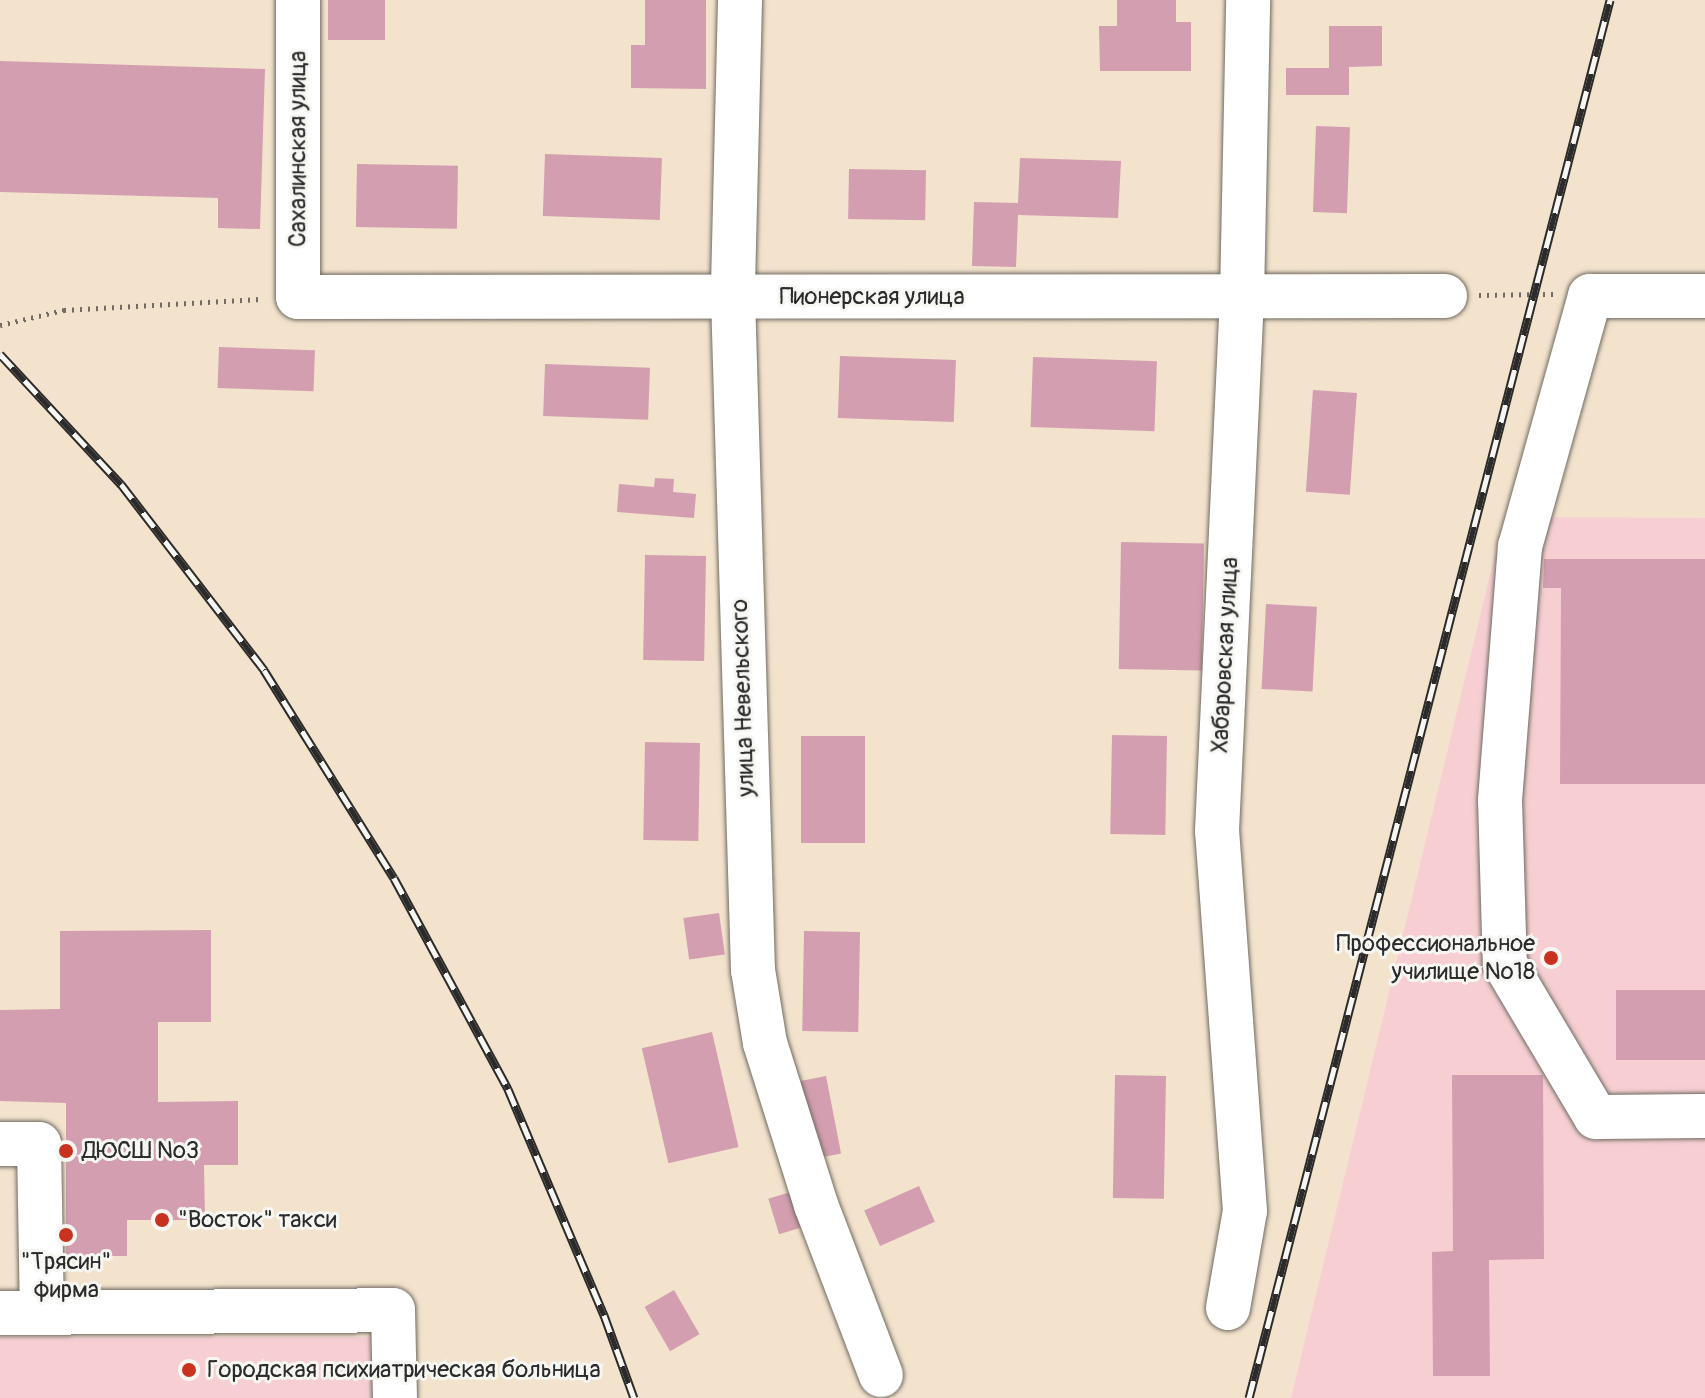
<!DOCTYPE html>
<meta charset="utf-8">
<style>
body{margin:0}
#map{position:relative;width:1705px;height:1398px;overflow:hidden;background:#f3e3cc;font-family:Pangolin,sans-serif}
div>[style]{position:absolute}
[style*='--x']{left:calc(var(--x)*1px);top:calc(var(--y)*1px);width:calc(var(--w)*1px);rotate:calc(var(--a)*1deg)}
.built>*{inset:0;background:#f7cfd3;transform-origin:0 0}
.building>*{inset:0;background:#d39eb0;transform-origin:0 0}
.path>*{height:5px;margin-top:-2.5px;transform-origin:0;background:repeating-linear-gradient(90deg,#716b63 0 2px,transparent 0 8px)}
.roads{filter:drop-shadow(0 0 2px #716b63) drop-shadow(0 0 2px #716b63)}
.minor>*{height:44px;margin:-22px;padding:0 22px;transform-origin:22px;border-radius:22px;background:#fff}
.rail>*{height:9px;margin-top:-4.5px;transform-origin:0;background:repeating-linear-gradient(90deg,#f6f6f2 0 18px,#2b2b2b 0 36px);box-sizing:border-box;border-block:2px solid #2b2b2b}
.dots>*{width:22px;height:22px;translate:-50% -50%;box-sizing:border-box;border:4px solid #f6f6f2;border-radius:50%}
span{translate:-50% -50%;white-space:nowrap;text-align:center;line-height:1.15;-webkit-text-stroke:6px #f6f6f2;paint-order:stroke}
.street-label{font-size:24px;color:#2b2b2b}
.poi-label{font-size:24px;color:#2b2b2b}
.right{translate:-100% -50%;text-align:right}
.left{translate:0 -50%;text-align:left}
</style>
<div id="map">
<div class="built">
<div style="clip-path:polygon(1504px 517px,1705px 518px,1705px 1398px,1291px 1398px)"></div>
<div style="left:377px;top:1337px;width:61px;height:377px;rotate:90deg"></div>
</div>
<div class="building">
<div style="left:328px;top:0;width:57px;height:40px"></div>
<div style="clip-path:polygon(645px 0,706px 0,706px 89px,631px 88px,631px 45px,645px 45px)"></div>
<div style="clip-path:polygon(1117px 0,1176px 0,1176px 22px,1191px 22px,1191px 71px,1100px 71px,1099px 26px,1117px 26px)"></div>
<div style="clip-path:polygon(1329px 26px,1382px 26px,1382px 66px,1349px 67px,1349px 95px,1286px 95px,1286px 68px,1329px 68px)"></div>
<div style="clip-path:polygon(0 61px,265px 69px,260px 229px,218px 228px,218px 198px,0 192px)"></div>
<div style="left:1316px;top:126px;width:34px;height:86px;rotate:2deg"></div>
<div style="left:545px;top:154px;width:117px;height:62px;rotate:2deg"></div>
<div style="clip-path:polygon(1020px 158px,1121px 161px,1118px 218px,1018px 215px,1016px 267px,972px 266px,974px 202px,1018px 203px)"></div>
<div style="left:357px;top:164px;width:101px;height:63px;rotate:1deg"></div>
<div style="left:849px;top:169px;width:77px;height:50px;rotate:1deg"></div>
<div style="left:219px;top:347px;width:96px;height:41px;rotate:2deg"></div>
<div style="left:840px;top:356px;width:116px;height:62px;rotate:2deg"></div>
<div style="left:1033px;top:357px;width:124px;height:70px;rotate:2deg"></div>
<div style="left:545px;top:364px;width:105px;height:52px;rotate:2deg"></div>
<div style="left:1313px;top:390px;width:44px;height:102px;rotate:4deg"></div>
<div style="clip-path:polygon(655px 478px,674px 479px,673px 492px,696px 494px,694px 518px,617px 512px,619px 484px,654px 487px)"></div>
<div style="left:1121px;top:542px;width:83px;height:127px;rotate:1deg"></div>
<div style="left:645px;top:555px;width:61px;height:105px;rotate:1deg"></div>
<div style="clip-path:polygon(1544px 559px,1705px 559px,1705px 784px,1560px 784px,1561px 588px,1543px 588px)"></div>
<div style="left:1266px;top:604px;width:51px;height:85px;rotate:3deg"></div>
<div style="left:1112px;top:735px;width:55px;height:99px;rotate:1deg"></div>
<div style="left:801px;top:736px;width:64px;height:107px"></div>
<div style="left:645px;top:742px;width:55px;height:98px;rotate:1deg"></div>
<div style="left:719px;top:913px;width:42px;height:36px;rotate:82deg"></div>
<div style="clip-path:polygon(211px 930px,211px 1022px,158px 1022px,158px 1102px,238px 1101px,238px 1165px,204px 1165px,205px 1220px,127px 1220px,127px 1256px,66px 1256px,66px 1103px,0 1101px,0 1010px,60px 1009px,60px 931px)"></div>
<div style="left:804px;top:931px;width:56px;height:100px;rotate:1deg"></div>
<div style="left:1616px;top:990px;width:89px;height:70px"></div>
<div style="left:712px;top:1032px;width:118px;height:72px;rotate:77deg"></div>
<div style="left:1115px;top:1075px;width:51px;height:123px;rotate:1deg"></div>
<div style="clip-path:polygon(1452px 1075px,1543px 1075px,1544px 1259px,1489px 1260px,1490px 1376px,1433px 1376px,1432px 1252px,1453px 1251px)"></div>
<div style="left:826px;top:1076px;width:79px;height:26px;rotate:79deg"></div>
<div style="left:919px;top:1186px;width:39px;height:60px;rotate:66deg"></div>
<div style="left:797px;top:1190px;width:37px;height:30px;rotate:73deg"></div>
<div style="left:674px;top:1290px;width:51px;height:34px;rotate:60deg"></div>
</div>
<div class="path">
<div style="--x:1479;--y:295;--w:74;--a:-0.8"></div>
<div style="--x:0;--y:325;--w:66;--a:-13.2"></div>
<div style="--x:64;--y:310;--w:197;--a:-3.2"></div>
</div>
<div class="roads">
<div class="minor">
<div style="--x:298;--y:0;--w:297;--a:90"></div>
<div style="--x:298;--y:297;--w:1147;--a:-0.05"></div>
<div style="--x:740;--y:0;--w:297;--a:91.4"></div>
<div style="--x:733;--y:297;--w:673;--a:88.3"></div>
<div style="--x:753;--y:970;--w:74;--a:80.7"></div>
<div style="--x:765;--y:1043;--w:170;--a:72.5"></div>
<div style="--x:816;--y:1205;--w:182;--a:69.1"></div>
<div style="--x:1705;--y:296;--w:115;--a:180"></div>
<div style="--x:1590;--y:296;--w:260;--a:105.6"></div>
<div style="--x:1520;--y:546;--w:255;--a:94.5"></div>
<div style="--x:1500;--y:800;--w:164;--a:88.3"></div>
<div style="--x:1505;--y:964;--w:178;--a:59.3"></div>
<div style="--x:1596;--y:1117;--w:109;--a:-0.5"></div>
<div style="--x:0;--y:1144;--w:39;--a:0"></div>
<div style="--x:39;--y:1144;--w:168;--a:89"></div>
<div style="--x:1228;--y:1308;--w:98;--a:-80.1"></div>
<div style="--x:1245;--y:1211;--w:381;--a:-94.2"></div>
<div style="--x:1217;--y:831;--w:536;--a:-87.32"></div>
<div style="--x:1242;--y:296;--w:296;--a:-88.8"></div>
<div style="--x:0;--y:1313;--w:393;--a:-0.4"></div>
<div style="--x:393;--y:1310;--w:88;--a:88.7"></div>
</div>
</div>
<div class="rail">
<div style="--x:0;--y:354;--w:178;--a:47.1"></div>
<div style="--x:121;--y:484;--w:235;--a:52.4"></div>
<div style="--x:264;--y:670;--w:245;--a:58"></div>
<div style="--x:394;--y:878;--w:240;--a:61.6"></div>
<div style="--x:508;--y:1089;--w:246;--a:67"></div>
<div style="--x:604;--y:1315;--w:88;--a:70.1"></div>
<div style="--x:1249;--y:1398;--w:1444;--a:-75.52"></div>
</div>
<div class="dots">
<div style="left:1551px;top:958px;background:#c8321e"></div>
<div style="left:66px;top:1151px;background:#c8321e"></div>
<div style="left:162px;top:1220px;background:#c8321e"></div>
<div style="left:66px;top:1235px;background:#c8321e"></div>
<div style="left:189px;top:1370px;background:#c8321e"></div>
</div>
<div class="street-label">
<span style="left:298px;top:149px;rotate:-90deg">Сахалинская улица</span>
<span style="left:872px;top:297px">Пионерская улица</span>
<span style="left:1225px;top:655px;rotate:-87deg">Хабаровская улица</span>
<span style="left:743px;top:698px;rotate:-92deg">улица Невельского</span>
</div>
<div class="poi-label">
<span class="right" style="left:1535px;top:958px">Профессиональное<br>училище №18</span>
<span class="left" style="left:82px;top:1151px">ДЮСШ №3</span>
<span class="left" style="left:178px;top:1220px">"Восток" такси</span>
<span style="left:66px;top:1276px">"Трясин"<br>фирма</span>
<span class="left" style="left:207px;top:1370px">Городская психиатрическая больница</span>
</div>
</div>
